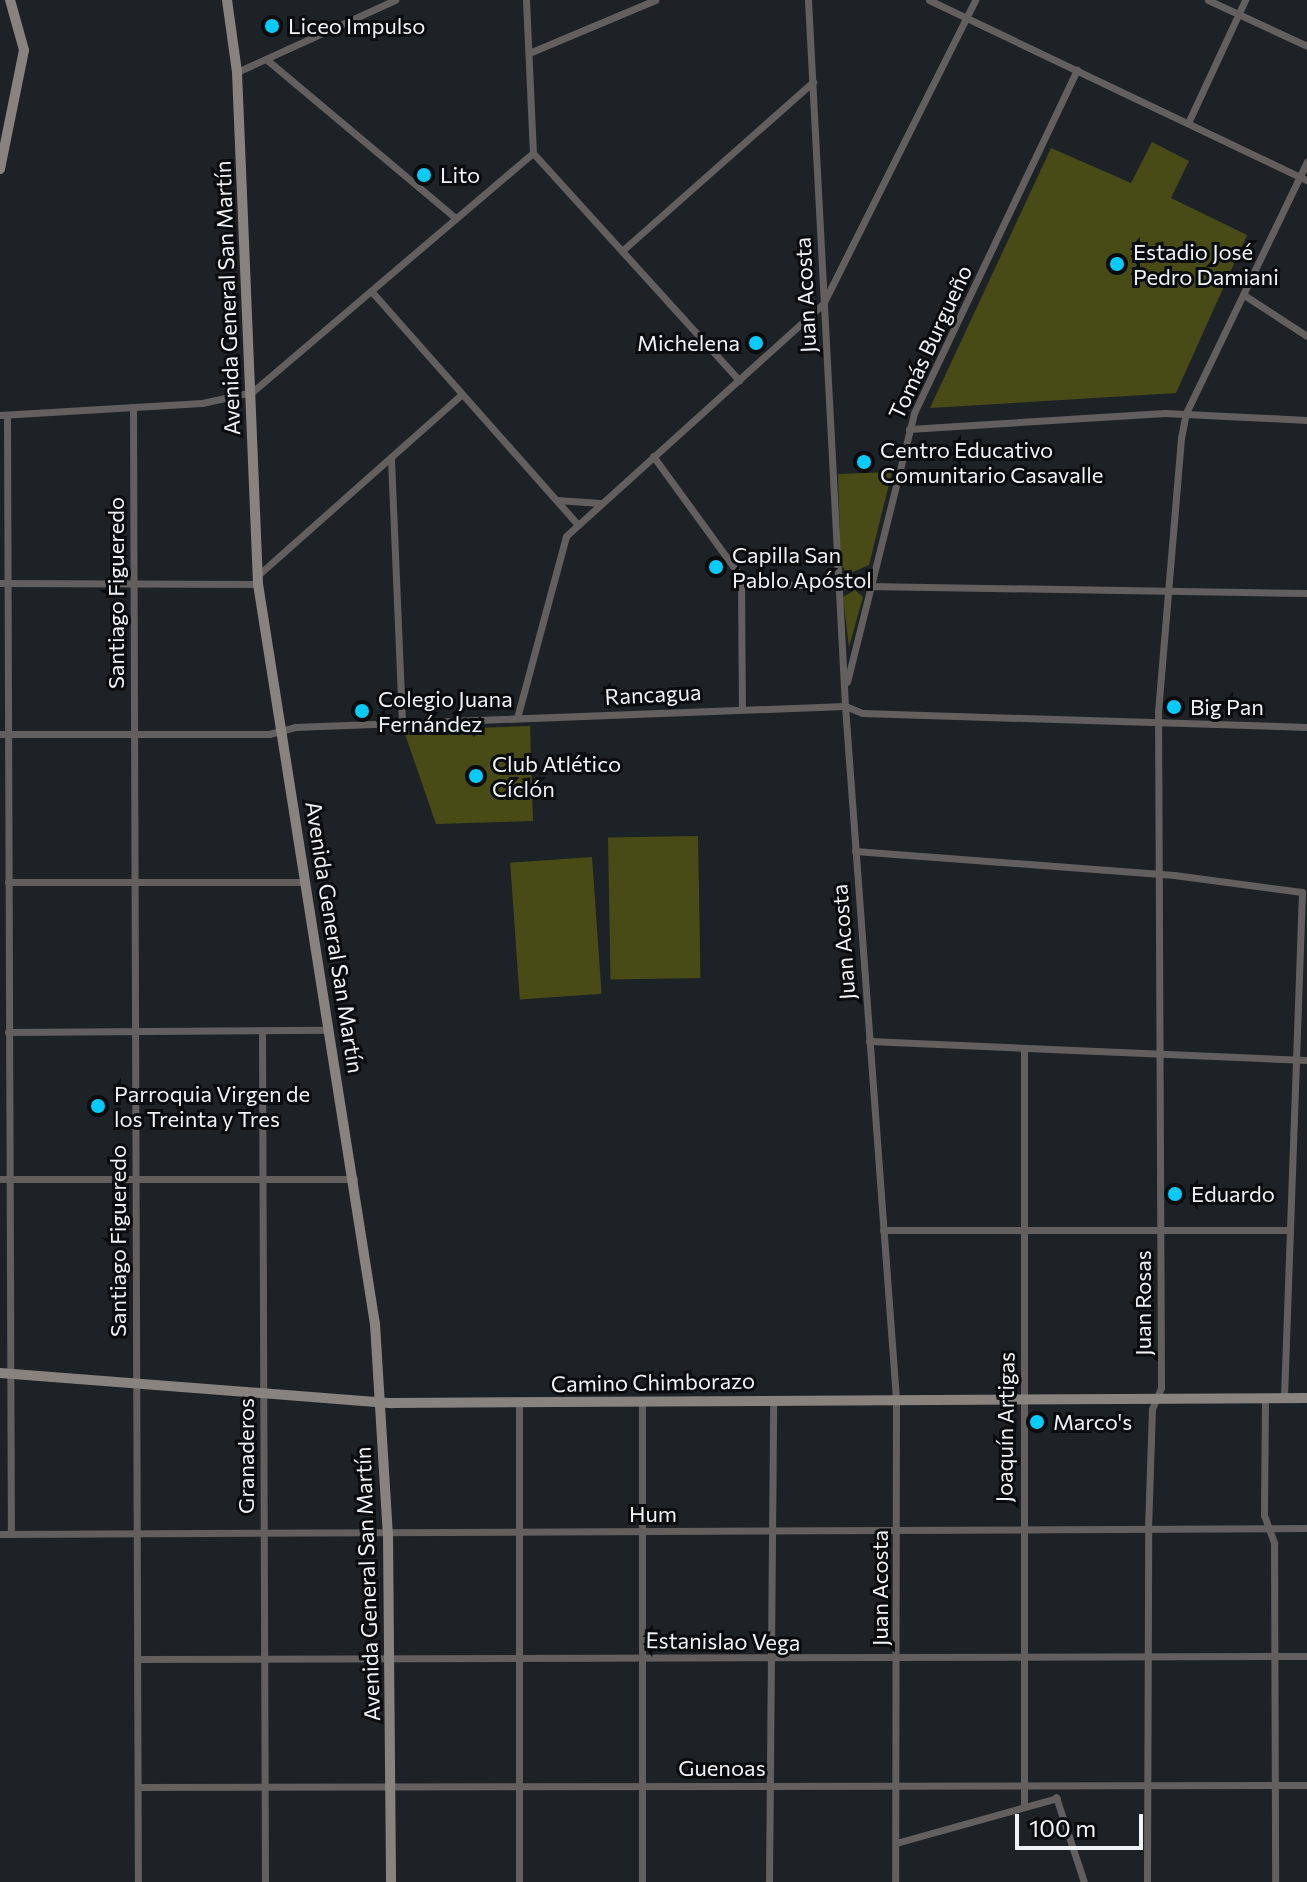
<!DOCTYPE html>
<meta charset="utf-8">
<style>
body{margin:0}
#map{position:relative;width:1307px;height:1882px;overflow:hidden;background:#1d2227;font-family:Commissioner,sans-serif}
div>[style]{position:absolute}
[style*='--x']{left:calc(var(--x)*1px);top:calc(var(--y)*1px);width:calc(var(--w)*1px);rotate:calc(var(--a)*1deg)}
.green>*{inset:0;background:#494b17;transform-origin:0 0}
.street>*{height:7px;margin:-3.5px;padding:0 3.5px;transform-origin:3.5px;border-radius:3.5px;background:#635f5e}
.secondary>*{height:10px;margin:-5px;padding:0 5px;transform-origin:5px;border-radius:5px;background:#898380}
.dots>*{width:22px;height:22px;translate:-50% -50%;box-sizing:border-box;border:4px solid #090b0d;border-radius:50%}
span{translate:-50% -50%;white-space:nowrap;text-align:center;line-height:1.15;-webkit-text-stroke:6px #090b0d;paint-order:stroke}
.poi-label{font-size:22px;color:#eff3f6}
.left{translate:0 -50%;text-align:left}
.right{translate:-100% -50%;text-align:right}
.street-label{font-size:22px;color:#eff3f6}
.scale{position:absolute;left:1015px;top:1814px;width:128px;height:36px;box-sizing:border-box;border:4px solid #eff3f6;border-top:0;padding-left:10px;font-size:24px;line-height:28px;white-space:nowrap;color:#eff3f6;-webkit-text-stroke:6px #090b0d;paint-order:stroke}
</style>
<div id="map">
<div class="green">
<div style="clip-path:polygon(1152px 142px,1189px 161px,1171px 198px,1247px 235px,1176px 393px,930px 408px,1051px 148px,1131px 183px)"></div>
<div style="clip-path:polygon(892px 472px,869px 565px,848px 574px,841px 565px,838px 474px)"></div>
<div style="clip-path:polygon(855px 590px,863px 597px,849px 647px,843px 597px)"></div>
<div style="clip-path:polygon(530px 726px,533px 821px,436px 824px,404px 731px)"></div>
<div style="left:698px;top:836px;width:142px;height:90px;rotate:89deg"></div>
<div style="left:592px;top:857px;width:137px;height:82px;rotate:86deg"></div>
</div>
<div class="street">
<div style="--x:526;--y:0;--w:153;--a:87.4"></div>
<div style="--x:533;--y:153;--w:307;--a:47.8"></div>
<div style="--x:808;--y:0;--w:707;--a:87"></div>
<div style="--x:845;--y:706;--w:695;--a:85.79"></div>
<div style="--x:896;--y:1399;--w:483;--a:90.1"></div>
<div style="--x:929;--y:0;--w:419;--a:25.5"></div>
<div style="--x:1208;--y:0;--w:109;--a:24.9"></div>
<div style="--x:529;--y:53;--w:137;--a:-22.8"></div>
<div style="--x:266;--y:59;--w:246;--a:40"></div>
<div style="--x:237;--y:72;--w:174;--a:-24.5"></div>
<div style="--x:1188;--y:123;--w:136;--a:-65.1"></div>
<div style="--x:623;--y:250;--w:254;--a:-41.5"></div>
<div style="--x:372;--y:292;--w:310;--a:48.5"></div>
<div style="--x:1244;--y:295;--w:75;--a:33.1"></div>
<div style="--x:133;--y:407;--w:1475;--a:89.81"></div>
<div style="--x:0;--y:415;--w:202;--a:-3.4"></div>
<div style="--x:202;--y:403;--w:51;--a:-12.4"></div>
<div style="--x:252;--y:392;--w:369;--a:-40.4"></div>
<div style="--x:7;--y:415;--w:1119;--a:89.8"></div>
<div style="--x:909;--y:429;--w:256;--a:-3.6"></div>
<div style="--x:1165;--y:413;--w:142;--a:2.8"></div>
<div style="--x:653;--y:456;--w:150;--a:54"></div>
<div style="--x:741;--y:577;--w:132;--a:89.6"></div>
<div style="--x:391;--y:459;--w:265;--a:87.6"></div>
<div style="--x:557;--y:500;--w:43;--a:4"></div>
<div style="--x:257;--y:576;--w:274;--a:-41.6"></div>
<div style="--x:0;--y:583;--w:258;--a:0.2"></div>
<div style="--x:742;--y:584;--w:565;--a:0.91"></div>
<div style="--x:847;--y:682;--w:277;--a:-76"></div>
<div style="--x:914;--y:413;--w:380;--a:-64.6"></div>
<div style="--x:517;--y:718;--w:188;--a:-74.9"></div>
<div style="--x:566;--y:536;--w:346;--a:-42.1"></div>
<div style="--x:823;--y:304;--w:340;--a:-63.4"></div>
<div style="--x:0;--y:734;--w:269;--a:0"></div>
<div style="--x:269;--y:734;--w:27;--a:-15"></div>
<div style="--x:295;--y:727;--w:550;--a:-2.19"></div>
<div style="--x:845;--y:706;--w:18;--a:22"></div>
<div style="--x:862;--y:713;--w:445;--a:1.8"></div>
<div style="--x:855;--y:851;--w:320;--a:4.3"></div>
<div style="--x:1174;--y:875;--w:129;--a:7.6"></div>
<div style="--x:1302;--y:892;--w:506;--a:92.04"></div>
<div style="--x:8;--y:882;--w:298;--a:0"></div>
<div style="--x:262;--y:1031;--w:851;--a:89.8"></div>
<div style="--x:8;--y:1032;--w:321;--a:-0.4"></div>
<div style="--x:869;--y:1041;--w:438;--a:2.5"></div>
<div style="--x:1024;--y:1048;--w:759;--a:90"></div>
<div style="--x:0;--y:1179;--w:354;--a:0"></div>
<div style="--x:883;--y:1230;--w:407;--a:0"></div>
<div style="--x:1265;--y:1398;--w:117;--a:90.5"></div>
<div style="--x:1264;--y:1515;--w:30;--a:70"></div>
<div style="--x:1274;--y:1543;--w:339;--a:89.8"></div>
<div style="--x:0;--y:1534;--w:1307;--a:-0.26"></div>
<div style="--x:137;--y:1659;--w:1170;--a:-0.15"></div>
<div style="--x:138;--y:1787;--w:1169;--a:-0.1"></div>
<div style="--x:1056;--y:1797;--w:89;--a:71.8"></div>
<div style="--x:896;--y:1843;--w:167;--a:-15.6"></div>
<div style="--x:519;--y:1882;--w:479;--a:-90"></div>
<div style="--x:642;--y:1882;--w:480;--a:-90"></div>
<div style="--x:769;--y:1882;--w:482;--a:-89.5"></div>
<div style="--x:1147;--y:1882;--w:353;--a:-89.8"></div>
<div style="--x:1148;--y:1529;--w:120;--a:-88.1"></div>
<div style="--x:1152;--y:1409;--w:23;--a:-67"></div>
<div style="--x:1161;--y:1388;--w:676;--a:-90.25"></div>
<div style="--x:1158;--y:712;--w:275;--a:-85.2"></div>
<div style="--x:1181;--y:438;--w:25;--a:-79"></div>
<div style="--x:1186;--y:413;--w:279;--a:-64.3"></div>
</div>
<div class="secondary">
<div style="--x:227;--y:0;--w:73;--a:82.1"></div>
<div style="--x:237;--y:72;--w:512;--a:87.65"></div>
<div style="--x:258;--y:584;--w:749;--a:81.02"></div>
<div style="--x:375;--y:1324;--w:210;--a:86.5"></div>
<div style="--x:388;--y:1534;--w:348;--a:89.5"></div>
<div style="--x:0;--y:169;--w:121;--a:-78.6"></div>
<div style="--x:24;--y:50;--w:52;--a:-105.6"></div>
<div style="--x:0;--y:1373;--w:393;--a:4.4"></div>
<div style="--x:392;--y:1403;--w:915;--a:-0.31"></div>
</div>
<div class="dots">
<div style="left:272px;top:26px;background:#04cbf9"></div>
<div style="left:424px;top:175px;background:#04cbf9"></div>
<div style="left:1117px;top:264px;background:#04cbf9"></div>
<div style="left:756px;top:343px;background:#04cbf9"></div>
<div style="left:864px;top:462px;background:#04cbf9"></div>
<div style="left:716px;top:567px;background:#04cbf9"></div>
<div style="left:1174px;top:707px;background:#04cbf9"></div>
<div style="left:362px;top:711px;background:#04cbf9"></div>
<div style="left:476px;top:776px;background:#04cbf9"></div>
<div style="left:98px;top:1106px;background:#04cbf9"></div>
<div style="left:1175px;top:1194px;background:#04cbf9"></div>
<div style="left:1037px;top:1422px;background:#04cbf9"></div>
</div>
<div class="poi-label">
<span class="left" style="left:288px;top:26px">Liceo Impulso</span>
<span class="left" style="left:440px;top:175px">Lito</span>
<span class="left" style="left:1133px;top:264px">Estadio José<br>Pedro Damiani</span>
<span class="right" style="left:740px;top:343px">Michelena</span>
<span class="left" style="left:880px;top:462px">Centro Educativo<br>Comunitario Casavalle</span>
<span class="left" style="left:732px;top:567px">Capilla San<br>Pablo Apóstol</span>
<span class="left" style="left:378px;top:711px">Colegio Juana<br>Fernández</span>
<span class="left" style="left:1190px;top:707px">Big Pan</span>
<span class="left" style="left:492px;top:776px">Club Atlético<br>Cíclón</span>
<span class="left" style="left:114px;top:1106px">Parroquia Virgen de<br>los Treinta y Tres</span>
<span class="left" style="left:1191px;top:1194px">Eduardo</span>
<span class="left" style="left:1053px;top:1422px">Marco's</span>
</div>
<div class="street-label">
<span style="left:805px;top:295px;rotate:-93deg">Juan Acosta</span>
<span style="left:227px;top:298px;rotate:-92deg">Avenida General San Martín</span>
<span style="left:930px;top:342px;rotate:-65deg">Tomás Burgueño</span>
<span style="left:116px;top:593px;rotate:-90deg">Santiago Figueredo</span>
<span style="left:653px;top:694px;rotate:-3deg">Rancagua</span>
<span style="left:335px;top:937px;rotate:81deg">Avenida General San Martín</span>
<span style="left:843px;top:942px;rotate:-94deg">Juan Acosta</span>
<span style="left:118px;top:1241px;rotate:-90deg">Santiago Figueredo</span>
<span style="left:1143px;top:1303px;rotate:-90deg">Juan Rosas</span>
<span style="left:653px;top:1382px;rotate:-1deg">Camino Chimborazo</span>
<span style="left:1005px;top:1427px;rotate:-89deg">Joaquín Artigas</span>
<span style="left:246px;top:1456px;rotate:-90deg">Granaderos</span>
<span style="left:653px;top:1514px">Hum</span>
<span style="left:367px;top:1584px;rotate:-92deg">Avenida General San Martín</span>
<span style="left:880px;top:1588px;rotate:-90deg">Juan Acosta</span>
<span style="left:723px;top:1641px;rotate:1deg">Estanislao Vega</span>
<span style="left:722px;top:1768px">Guenoas</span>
</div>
<div class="scale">100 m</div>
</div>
